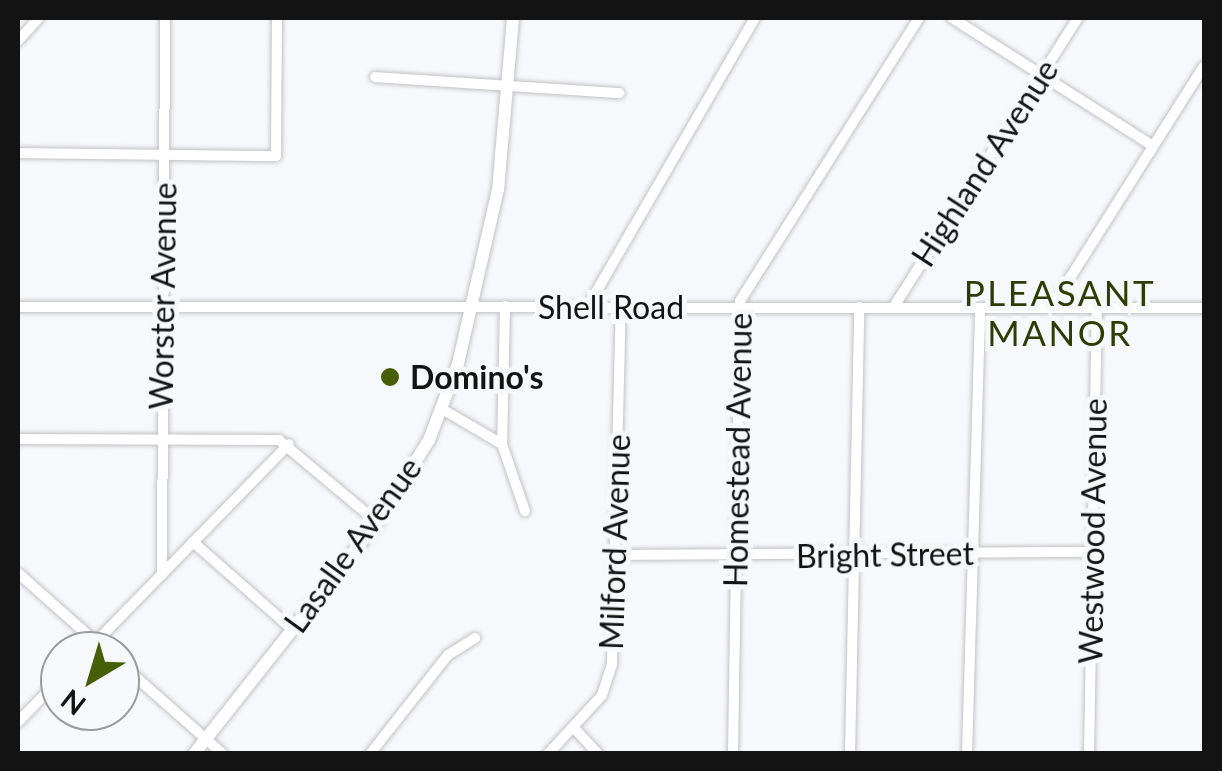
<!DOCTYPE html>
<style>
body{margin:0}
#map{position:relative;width:1222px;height:771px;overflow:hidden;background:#f7f8fc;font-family:Lato,sans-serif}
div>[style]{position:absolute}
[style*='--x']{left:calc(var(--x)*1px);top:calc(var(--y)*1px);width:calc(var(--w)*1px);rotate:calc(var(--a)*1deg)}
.roads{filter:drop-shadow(0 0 2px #c2c2c6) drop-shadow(0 0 2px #c2c2c6)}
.minor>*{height:10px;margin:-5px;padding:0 5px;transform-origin:5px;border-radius:5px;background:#fff}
.major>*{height:12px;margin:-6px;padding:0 6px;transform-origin:6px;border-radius:6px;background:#fff}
.dots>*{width:28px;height:28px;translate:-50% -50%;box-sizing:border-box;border:5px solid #f7f8fc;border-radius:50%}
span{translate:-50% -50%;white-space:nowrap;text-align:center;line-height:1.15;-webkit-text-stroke:10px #f7f8fc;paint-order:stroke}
.street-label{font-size:32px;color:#131314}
.poi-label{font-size:32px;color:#131314;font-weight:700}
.left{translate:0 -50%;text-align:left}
.neighbourhood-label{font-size:35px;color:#2d3d04;letter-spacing:2.5px}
.frame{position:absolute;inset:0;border:20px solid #131314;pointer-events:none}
.north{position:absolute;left:40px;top:631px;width:100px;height:100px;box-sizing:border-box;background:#f7f8fc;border:2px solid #9c9c9f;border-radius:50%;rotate:218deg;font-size:28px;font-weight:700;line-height:40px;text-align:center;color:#131314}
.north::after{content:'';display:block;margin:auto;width:35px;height:45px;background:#485f0a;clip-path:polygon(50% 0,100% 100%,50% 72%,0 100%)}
</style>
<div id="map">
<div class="roads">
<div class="minor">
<div style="--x:952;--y:18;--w:238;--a:32.5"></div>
<div style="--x:18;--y:41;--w:31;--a:-48"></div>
<div style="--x:375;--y:77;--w:245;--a:3.8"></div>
<div style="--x:18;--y:153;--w:258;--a:0.7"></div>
<div style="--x:276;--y:156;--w:138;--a:-89.6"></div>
<div style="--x:505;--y:306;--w:138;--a:91.2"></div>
<div style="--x:502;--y:444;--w:71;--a:71.1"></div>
<div style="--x:588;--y:306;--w:333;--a:-59.9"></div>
<div style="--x:18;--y:307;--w:1186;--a:0.05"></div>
<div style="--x:893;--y:308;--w:344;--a:-57.5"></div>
<div style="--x:1051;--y:308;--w:286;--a:-57.7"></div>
<div style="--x:442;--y:409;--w:69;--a:30.3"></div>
<div style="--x:18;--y:439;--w:261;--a:0.2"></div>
<div style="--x:279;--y:440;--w:128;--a:39.9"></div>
<div style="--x:193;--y:542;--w:132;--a:41.3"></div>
<div style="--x:616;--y:555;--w:478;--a:-0.4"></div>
<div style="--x:18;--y:573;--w:118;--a:41.6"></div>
<div style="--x:162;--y:574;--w:556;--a:-89.69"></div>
<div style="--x:87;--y:651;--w:289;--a:-45.7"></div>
<div style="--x:120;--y:663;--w:137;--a:41.5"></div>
<div style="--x:18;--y:722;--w:60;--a:-45.7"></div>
<div style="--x:574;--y:728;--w:35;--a:47"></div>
<div style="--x:370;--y:754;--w:126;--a:-51.8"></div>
<div style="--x:448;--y:655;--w:32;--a:-32"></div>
<div style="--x:548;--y:754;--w:80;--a:-47.5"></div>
<div style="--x:602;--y:695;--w:33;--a:-72"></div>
<div style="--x:612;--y:664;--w:357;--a:-88.6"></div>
<div style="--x:733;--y:754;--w:453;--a:-89.1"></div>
<div style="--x:740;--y:301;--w:335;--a:-57.7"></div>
<div style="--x:850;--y:754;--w:447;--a:-88.8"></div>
<div style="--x:967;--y:754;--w:446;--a:-88.3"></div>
<div style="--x:1089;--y:754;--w:446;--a:-89"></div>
</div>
<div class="major">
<div style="--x:194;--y:754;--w:295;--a:-51.7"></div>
<div style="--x:377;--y:522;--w:97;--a:-57.6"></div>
<div style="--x:429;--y:440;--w:81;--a:-69.1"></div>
<div style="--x:458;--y:364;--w:179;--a:-77.1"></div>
<div style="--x:498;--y:190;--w:173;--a:-85"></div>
</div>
</div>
<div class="dots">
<div style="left:390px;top:377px;background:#485f0a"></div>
</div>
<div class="street-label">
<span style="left:985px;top:163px;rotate:-57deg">Highland Avenue</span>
<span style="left:163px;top:296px;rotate:-89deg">Worster Avenue</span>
<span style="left:611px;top:307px">Shell Road</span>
<span style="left:738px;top:450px;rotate:-89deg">Homestead Avenue</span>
<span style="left:1093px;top:531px;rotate:-89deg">Westwood Avenue</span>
<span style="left:615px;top:542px;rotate:-88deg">Milford Avenue</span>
<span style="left:353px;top:545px;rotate:-54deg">Lasalle Avenue</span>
<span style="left:885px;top:555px;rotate:-1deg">Bright Street</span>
</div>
<div class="poi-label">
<span class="left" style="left:410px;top:377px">Domino's</span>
</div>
<div class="neighbourhood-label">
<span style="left:1060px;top:312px">PLEASANT<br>MANOR</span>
</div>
<div class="frame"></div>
<div class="north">N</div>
</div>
